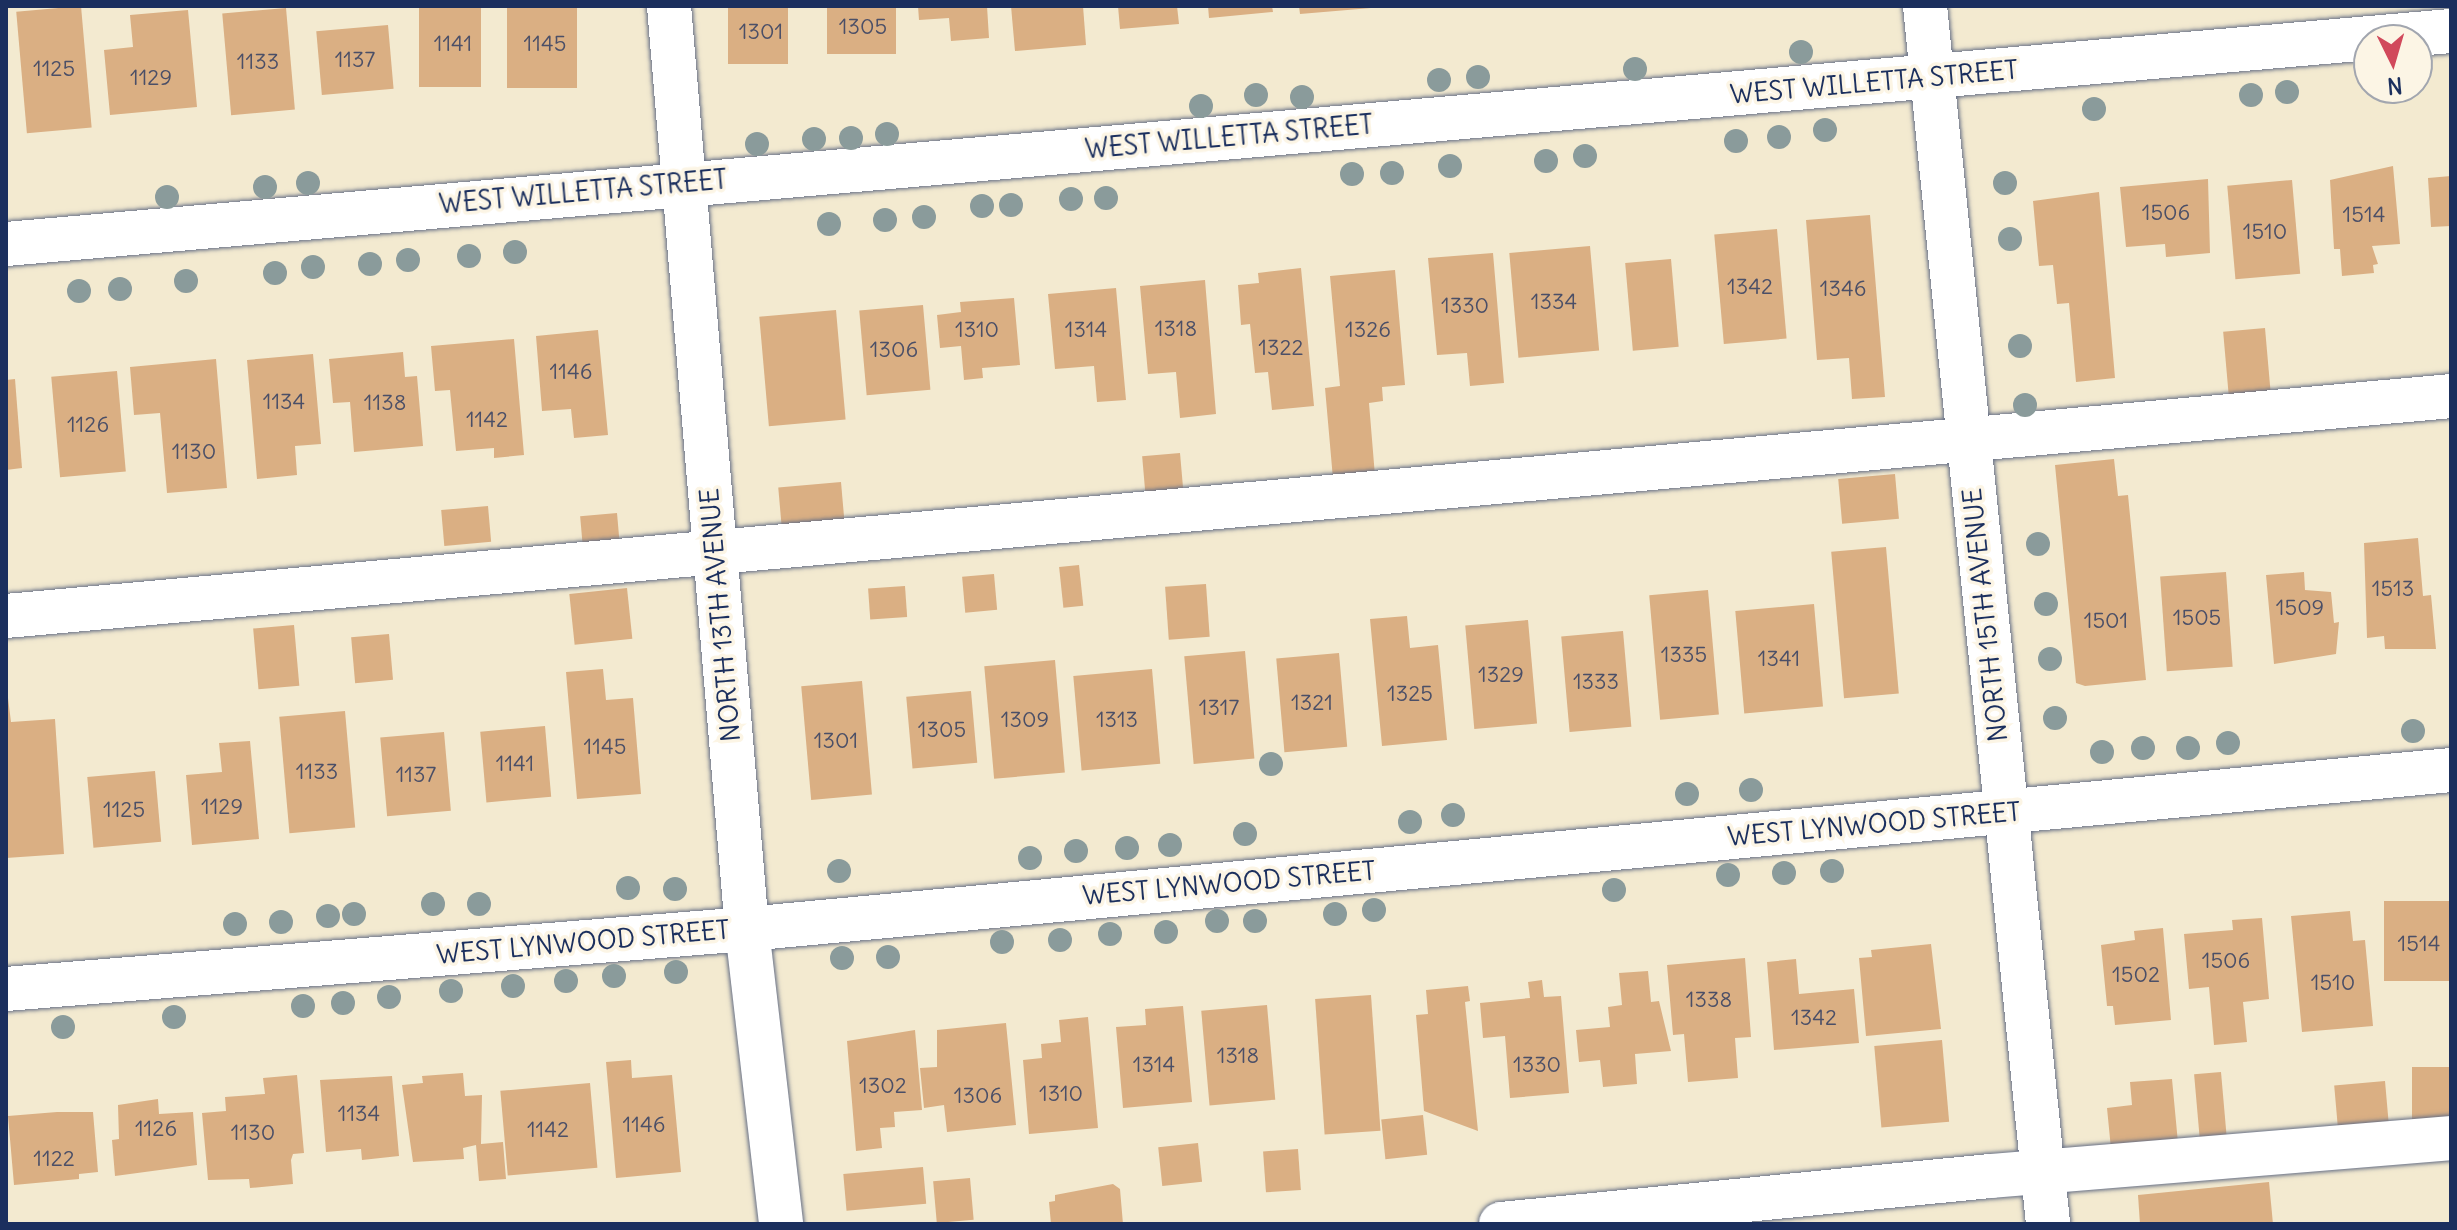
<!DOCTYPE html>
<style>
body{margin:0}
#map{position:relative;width:2457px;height:1230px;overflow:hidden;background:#f3ead0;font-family:Delius,sans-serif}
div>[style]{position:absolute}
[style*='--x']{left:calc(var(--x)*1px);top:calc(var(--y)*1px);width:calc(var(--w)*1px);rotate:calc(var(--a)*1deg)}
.building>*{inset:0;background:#daaf83;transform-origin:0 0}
.roads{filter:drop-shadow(0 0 2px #677086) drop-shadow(0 0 2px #677086)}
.minor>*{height:44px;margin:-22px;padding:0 22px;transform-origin:22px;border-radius:22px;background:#fff}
.trees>*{width:24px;height:24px;margin:-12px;border-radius:50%;background:#8a9b9b}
span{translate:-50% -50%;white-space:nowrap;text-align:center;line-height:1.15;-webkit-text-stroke:7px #fcf5e5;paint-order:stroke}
.number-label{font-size:22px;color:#4b4f67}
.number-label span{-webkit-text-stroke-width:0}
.street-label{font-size:26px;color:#1b2f5e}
.frame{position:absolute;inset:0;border:8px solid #1b2f5e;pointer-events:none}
.north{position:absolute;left:2353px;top:24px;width:80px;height:80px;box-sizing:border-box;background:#fcf5e5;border:2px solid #a2a6af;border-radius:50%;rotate:175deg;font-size:22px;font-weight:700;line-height:32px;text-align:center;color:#1b2f5e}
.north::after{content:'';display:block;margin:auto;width:28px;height:36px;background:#d1495b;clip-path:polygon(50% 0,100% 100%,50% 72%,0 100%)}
</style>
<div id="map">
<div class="building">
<div style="left:81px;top:6px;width:122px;height:65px;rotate:85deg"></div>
<div style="left:419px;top:6px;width:62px;height:81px"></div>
<div style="left:507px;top:6px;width:70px;height:82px"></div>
<div style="left:728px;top:6px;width:60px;height:58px"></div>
<div style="left:827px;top:6px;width:69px;height:48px"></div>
<div style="clip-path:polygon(918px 6px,987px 6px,989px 38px,951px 41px,949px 18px,919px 20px)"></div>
<div style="clip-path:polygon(1011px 6px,1083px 6px,1086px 45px,1015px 51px)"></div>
<div style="clip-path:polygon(1118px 6px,1177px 6px,1179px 24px,1120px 29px)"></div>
<div style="clip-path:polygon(1208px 6px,1272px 6px,1273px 12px,1209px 18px)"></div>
<div style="clip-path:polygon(1299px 6px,1370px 6px,1371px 8px,1300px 14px)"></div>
<div style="left:286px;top:8px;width:102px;height:64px;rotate:85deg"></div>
<div style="clip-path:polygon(188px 10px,197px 107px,110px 115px,104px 50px,133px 47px,130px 15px)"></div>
<div style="left:388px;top:25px;width:64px;height:72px;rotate:85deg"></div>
<div style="clip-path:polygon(2393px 166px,2400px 244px,2372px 246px,2378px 264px,2373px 265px,2374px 273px,2342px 276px,2340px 249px,2334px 249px,2330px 180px)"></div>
<div style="clip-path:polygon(2451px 176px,2451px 226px,2431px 227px,2428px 178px)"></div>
<div style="clip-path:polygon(2208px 179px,2210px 253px,2166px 257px,2165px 244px,2126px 247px,2120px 187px)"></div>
<div style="left:2292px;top:180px;width:94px;height:65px;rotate:85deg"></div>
<div style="clip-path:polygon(2099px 192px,2115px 378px,2076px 382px,2069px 303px,2057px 304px,2053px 265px,2039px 266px,2033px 201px)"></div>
<div style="clip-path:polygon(1870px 215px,1885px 397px,1852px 399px,1849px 358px,1817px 360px,1806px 220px)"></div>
<div style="left:1777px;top:229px;width:110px;height:63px;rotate:85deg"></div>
<div style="left:1590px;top:246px;width:105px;height:81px;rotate:85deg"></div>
<div style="clip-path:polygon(1493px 253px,1504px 383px,1470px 386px,1467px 353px,1437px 355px,1428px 258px)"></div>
<div style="left:1671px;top:259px;width:88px;height:46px;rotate:85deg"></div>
<div style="clip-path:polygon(1301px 268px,1314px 406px,1272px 410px,1268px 372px,1255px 373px,1250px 324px,1241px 325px,1238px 285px,1259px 283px,1258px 273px)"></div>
<div style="clip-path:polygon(1395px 270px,1405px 385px,1382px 387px,1383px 401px,1369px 403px,1375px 476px,1333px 479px,1325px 388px,1340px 386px,1330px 276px)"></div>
<div style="clip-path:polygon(1205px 280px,1216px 414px,1180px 418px,1176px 372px,1148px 374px,1140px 286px)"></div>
<div style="clip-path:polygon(1116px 288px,1126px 400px,1097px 402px,1094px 366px,1055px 369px,1048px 294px)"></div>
<div style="clip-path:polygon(1014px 298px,1020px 365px,982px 368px,983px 378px,964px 380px,961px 346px,940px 348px,937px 315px,961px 312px,960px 302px)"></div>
<div style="left:923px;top:305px;width:85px;height:64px;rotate:85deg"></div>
<div style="left:836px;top:310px;width:110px;height:77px;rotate:85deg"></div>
<div style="left:2265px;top:328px;width:68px;height:42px;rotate:85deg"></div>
<div style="clip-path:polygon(598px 330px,608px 435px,574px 438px,571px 409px,542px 411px,536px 336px)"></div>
<div style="clip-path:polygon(514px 339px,524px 455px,494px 458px,494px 448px,456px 451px,450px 390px,435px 391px,431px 346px)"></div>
<div style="clip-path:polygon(403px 352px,405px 377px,417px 376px,423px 446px,354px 452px,350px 402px,333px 403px,329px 359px)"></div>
<div style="clip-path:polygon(313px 354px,321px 444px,295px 446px,297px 475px,257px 479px,247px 360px)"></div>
<div style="clip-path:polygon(216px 359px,227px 488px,167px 493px,160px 413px,134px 415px,130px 367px)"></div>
<div style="left:117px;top:371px;width:101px;height:66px;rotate:85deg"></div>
<div style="clip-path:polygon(15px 379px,22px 468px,6px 470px,6px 380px)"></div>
<div style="left:1180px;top:453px;width:38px;height:38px;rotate:85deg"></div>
<div style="clip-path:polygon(2114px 459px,2118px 496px,2128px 495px,2146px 680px,2085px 686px,2076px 683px,2055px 465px)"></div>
<div style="left:1895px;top:474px;width:45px;height:57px;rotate:85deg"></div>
<div style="left:841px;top:482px;width:43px;height:63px;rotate:85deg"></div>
<div style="left:488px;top:506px;width:36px;height:47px;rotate:85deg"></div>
<div style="left:617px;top:513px;width:34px;height:37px;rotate:85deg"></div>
<div style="clip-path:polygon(2418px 538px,2423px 596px,2431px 595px,2436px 649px,2385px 649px,2384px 636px,2367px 638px,2364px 543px)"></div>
<div style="left:1886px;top:547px;width:147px;height:55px;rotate:85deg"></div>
<div style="left:1079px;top:565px;width:41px;height:20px;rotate:84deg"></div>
<div style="left:2226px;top:572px;width:95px;height:66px;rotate:86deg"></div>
<div style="clip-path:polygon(2304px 572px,2305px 590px,2331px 592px,2334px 623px,2339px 622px,2336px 654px,2274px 664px,2266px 575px)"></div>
<div style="left:994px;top:574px;width:36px;height:32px;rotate:85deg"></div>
<div style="left:1206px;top:584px;width:53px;height:41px;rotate:86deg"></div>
<div style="left:905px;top:586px;width:31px;height:37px;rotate:86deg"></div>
<div style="left:627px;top:588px;width:51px;height:58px;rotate:84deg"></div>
<div style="left:1708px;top:590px;width:125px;height:59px;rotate:85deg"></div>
<div style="left:1814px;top:604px;width:103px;height:79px;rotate:85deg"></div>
<div style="clip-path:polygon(1407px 616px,1410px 648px,1438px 645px,1447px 740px,1382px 746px,1370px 619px)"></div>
<div style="left:1528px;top:620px;width:104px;height:63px;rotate:85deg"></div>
<div style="left:294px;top:625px;width:61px;height:41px;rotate:85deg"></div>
<div style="left:1623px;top:631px;width:96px;height:62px;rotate:85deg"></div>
<div style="left:389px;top:634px;width:46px;height:38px;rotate:85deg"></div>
<div style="left:1245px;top:651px;width:108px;height:61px;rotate:85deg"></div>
<div style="left:1339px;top:653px;width:94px;height:63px;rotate:85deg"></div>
<div style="left:1055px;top:660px;width:113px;height:71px;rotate:85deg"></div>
<div style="clip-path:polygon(603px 669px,606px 700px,633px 698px,641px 794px,577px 799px,566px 672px)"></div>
<div style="left:1152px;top:669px;width:95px;height:79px;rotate:85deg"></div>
<div style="left:862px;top:681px;width:114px;height:61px;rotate:85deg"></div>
<div style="clip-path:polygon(6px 682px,11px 722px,55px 719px,64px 854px,6px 858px)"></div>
<div style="left:971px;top:691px;width:72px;height:65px;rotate:85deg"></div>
<div style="left:345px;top:711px;width:117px;height:66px;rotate:85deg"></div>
<div style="left:545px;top:726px;width:71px;height:65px;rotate:85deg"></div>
<div style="left:444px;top:732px;width:79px;height:64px;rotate:85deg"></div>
<div style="clip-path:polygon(250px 741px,259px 839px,192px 845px,186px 775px,222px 772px,219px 743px)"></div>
<div style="left:155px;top:771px;width:71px;height:68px;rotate:85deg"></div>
<div style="left:2451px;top:901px;width:80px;height:67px;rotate:90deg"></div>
<div style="clip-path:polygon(2350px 911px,2353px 941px,2365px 940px,2373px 1026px,2302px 1032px,2291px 916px)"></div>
<div style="clip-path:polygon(2262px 918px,2269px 999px,2243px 1002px,2247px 1042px,2214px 1045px,2209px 987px,2189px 989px,2184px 934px,2233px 930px,2232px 920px)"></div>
<div style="clip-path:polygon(2163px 928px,2171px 1020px,2115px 1025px,2113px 1006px,2107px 1006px,2101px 945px,2135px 940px,2134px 931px)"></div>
<div style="clip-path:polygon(1931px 944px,1941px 1029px,1866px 1036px,1859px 958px,1872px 957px,1871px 950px)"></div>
<div style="clip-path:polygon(1745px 958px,1751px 1037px,1735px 1038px,1738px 1078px,1688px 1082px,1684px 1034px,1673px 1035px,1667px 965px)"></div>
<div style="clip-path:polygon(1796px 959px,1799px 994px,1854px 989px,1859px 1043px,1774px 1050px,1767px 962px)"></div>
<div style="clip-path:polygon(1648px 971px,1651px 1002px,1659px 1001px,1671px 1051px,1635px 1054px,1637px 1084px,1603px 1087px,1600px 1060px,1579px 1062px,1576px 1030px,1610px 1027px,1608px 1007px,1622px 1005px,1619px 973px)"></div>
<div style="clip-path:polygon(1542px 980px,1544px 997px,1561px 996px,1569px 1093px,1510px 1098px,1505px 1036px,1483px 1038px,1480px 1003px,1530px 998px,1528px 982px)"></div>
<div style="clip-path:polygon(1468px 986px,1470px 1001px,1465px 1002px,1478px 1131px,1424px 1111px,1416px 1015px,1428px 1014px,1426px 990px)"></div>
<div style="left:1371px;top:995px;width:136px;height:56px;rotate:86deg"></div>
<div style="left:1267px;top:1005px;width:95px;height:66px;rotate:85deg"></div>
<div style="clip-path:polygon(1183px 1006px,1192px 1102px,1123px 1108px,1116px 1027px,1146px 1025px,1145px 1009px)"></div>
<div style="clip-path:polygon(1088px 1017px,1098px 1128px,1029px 1134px,1023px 1060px,1042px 1058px,1041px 1044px,1061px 1042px,1059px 1020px)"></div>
<div style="clip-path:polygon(1006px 1023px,1016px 1125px,947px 1132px,944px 1105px,924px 1108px,920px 1068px,937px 1067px,937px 1030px)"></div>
<div style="clip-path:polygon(915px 1030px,922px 1110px,894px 1112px,895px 1127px,880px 1128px,882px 1148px,856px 1151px,847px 1041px)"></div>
<div style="left:1942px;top:1040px;width:82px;height:68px;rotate:85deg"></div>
<div style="clip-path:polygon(631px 1060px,632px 1078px,672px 1075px,681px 1172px,616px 1178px,606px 1062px)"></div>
<div style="left:2451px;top:1067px;width:52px;height:39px;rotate:90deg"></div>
<div style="left:2221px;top:1072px;width:68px;height:27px;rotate:85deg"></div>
<div style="clip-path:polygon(463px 1073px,465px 1096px,482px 1095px,481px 1144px,503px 1142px,506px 1179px,479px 1181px,476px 1145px,463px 1148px,464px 1159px,413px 1162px,402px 1085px,423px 1083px,422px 1076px)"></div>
<div style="clip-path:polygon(297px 1075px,304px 1153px,293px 1154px,291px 1160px,293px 1184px,250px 1188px,249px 1179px,208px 1180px,202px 1113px,226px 1111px,225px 1097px,265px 1094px,263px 1078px)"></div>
<div style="clip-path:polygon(392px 1076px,399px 1156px,362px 1160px,361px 1149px,326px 1152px,320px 1080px)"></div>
<div style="clip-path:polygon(2172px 1079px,2178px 1143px,2111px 1149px,2107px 1108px,2132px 1105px,2130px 1082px)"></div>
<div style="left:2385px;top:1081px;width:44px;height:51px;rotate:85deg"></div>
<div style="left:590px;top:1083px;width:85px;height:90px;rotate:85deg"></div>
<div style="clip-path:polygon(158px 1099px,159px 1114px,193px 1112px,197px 1165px,115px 1176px,112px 1140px,119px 1139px,118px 1105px)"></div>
<div style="clip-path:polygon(57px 1112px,93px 1112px,98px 1172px,79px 1174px,79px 1179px,14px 1185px,8px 1116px)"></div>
<div style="left:1423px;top:1115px;width:40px;height:42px;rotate:84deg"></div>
<div style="left:1198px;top:1143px;width:39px;height:40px;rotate:84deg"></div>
<div style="left:1298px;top:1149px;width:41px;height:35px;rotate:86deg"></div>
<div style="left:923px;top:1167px;width:37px;height:80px;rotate:85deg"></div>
<div style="left:970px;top:1178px;width:42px;height:37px;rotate:85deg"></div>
<div style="clip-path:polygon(2269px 1182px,2273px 1224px,2140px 1224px,2138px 1195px)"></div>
<div style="clip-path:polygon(1113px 1184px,1120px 1189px,1123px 1224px,1051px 1224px,1049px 1202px,1055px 1201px,1055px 1195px)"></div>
</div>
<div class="roads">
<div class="minor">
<div style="--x:669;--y:6;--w:926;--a:85.17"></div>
<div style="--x:747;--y:929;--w:297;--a:83.4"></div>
<div style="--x:1925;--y:6;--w:1224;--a:84.23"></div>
<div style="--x:6;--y:244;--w:2454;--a:-4.98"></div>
<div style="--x:6;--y:616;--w:2455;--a:-5.14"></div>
<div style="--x:6;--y:989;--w:743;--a:-4.63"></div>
<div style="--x:747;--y:929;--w:1711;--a:-5.33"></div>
<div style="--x:1501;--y:1224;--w:491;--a:-5.6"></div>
<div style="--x:1990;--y:1176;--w:463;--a:-4.7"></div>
</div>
</div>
<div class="trees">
<div style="left:1801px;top:52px"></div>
<div style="left:1635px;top:69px"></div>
<div style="left:1478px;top:77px"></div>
<div style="left:1439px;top:80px"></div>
<div style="left:2287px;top:92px"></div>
<div style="left:1256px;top:95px"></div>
<div style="left:2251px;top:95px"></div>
<div style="left:1302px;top:97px"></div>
<div style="left:1201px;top:106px"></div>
<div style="left:2094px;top:109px"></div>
<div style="left:1825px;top:130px"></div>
<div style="left:887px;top:134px"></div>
<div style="left:1779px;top:137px"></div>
<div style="left:851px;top:138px"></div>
<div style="left:814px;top:139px"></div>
<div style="left:1736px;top:141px"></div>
<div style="left:757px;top:144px"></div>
<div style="left:1585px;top:156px"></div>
<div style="left:1546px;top:161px"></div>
<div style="left:1450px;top:166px"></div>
<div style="left:1392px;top:173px"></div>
<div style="left:1352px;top:174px"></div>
<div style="left:308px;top:183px"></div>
<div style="left:2005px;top:183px"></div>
<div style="left:265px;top:187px"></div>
<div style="left:167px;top:197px"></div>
<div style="left:1106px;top:198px"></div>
<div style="left:1071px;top:199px"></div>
<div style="left:1011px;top:205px"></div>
<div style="left:982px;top:206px"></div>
<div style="left:924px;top:217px"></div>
<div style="left:885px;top:220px"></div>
<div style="left:829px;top:224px"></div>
<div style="left:2010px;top:239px"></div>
<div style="left:515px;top:252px"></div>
<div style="left:469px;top:256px"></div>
<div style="left:408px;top:260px"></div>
<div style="left:370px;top:264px"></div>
<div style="left:313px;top:267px"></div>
<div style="left:275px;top:273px"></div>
<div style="left:186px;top:281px"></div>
<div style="left:120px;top:289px"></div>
<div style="left:79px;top:291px"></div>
<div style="left:2020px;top:346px"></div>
<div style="left:2025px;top:405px"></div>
<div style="left:2038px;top:544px"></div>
<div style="left:2046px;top:604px"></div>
<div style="left:2050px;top:659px"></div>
<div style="left:2055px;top:718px"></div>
<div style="left:2413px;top:731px"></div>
<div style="left:2228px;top:743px"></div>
<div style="left:2143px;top:748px"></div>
<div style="left:2188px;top:748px"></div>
<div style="left:2102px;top:752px"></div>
<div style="left:1271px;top:764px"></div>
<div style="left:1751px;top:790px"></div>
<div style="left:1687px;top:794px"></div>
<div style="left:1453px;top:815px"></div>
<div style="left:1410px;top:822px"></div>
<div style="left:1245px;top:834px"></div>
<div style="left:1170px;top:845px"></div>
<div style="left:1127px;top:848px"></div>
<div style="left:1076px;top:851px"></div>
<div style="left:1030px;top:858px"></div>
<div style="left:839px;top:871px"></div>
<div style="left:1832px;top:871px"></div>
<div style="left:1784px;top:873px"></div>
<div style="left:1728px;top:875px"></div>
<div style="left:628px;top:888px"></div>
<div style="left:675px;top:889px"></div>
<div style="left:1614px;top:890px"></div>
<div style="left:433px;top:904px"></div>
<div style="left:479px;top:904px"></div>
<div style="left:1374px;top:910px"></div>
<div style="left:354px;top:914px"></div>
<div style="left:1335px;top:914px"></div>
<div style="left:328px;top:916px"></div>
<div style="left:1217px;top:921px"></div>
<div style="left:1255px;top:921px"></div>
<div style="left:281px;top:922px"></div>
<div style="left:235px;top:924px"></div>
<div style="left:1166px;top:932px"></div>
<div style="left:1110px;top:934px"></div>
<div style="left:1060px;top:940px"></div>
<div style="left:1002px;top:942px"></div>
<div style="left:888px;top:957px"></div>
<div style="left:842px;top:958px"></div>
<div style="left:676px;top:972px"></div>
<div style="left:614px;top:976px"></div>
<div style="left:566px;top:981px"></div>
<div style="left:513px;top:986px"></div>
<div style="left:451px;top:991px"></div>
<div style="left:389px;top:997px"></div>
<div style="left:343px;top:1003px"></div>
<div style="left:303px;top:1006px"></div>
<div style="left:174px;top:1017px"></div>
<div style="left:63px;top:1027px"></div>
</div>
<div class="number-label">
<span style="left:863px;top:27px">1305</span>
<span style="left:761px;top:32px">1301</span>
<span style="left:453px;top:44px">1141</span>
<span style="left:545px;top:44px">1145</span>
<span style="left:355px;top:60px">1137</span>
<span style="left:258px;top:62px">1133</span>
<span style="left:54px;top:69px">1125</span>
<span style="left:151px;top:78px">1129</span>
<span style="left:2166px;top:213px">1506</span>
<span style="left:2364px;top:215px">1514</span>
<span style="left:2265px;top:232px">1510</span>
<span style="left:1750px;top:287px">1342</span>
<span style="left:1843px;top:289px">1346</span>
<span style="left:1554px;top:302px">1334</span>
<span style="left:1465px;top:306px">1330</span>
<span style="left:1176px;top:329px">1318</span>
<span style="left:977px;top:330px">1310</span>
<span style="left:1086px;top:330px">1314</span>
<span style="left:1368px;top:330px">1326</span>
<span style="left:1281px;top:348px">1322</span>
<span style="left:894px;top:350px">1306</span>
<span style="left:571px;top:372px">1146</span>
<span style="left:284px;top:402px">1134</span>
<span style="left:385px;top:403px">1138</span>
<span style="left:487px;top:420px">1142</span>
<span style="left:88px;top:425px">1126</span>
<span style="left:194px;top:452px">1130</span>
<span style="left:2393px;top:589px">1513</span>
<span style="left:2300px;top:608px">1509</span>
<span style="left:2197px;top:618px">1505</span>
<span style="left:2106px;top:621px">1501</span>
<span style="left:1684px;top:655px">1335</span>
<span style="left:1779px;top:659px">1341</span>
<span style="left:1501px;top:675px">1329</span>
<span style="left:1596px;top:682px">1333</span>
<span style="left:1410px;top:694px">1325</span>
<span style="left:1312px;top:703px">1321</span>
<span style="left:1219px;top:708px">1317</span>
<span style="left:1025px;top:720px">1309</span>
<span style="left:1117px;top:720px">1313</span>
<span style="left:942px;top:730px">1305</span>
<span style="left:836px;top:741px">1301</span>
<span style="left:605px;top:747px">1145</span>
<span style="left:515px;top:764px">1141</span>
<span style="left:317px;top:772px">1133</span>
<span style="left:416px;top:775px">1137</span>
<span style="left:222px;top:807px">1129</span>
<span style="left:124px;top:810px">1125</span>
<span style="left:2419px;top:944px">1514</span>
<span style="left:2226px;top:961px">1506</span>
<span style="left:2136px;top:975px">1502</span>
<span style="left:2333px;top:983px">1510</span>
<span style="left:1709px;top:1000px">1338</span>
<span style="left:1814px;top:1018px">1342</span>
<span style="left:1238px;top:1056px">1318</span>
<span style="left:1154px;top:1065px">1314</span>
<span style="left:1537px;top:1065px">1330</span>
<span style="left:883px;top:1086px">1302</span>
<span style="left:1061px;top:1094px">1310</span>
<span style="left:978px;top:1096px">1306</span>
<span style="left:359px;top:1114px">1134</span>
<span style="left:644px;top:1125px">1146</span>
<span style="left:156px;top:1129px">1126</span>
<span style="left:548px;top:1130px">1142</span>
<span style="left:253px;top:1133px">1130</span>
<span style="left:54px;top:1159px">1122</span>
</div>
<div class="street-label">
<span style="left:1874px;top:82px;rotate:-5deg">WEST WILLETTA STREET</span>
<span style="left:1229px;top:137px;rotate:-5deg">WEST WILLETTA STREET</span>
<span style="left:583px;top:192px;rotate:-5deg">WEST WILLETTA STREET</span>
<span style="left:720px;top:615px;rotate:-95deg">NORTH 13TH AVENUE</span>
<span style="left:1985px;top:615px;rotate:-96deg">NORTH 15TH AVENUE</span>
<span style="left:1874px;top:824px;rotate:-5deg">WEST LYNWOOD STREET</span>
<span style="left:1229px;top:883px;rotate:-5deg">WEST LYNWOOD STREET</span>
<span style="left:583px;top:942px;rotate:-5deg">WEST LYNWOOD STREET</span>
</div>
<div class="frame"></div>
<div class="north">N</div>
</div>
